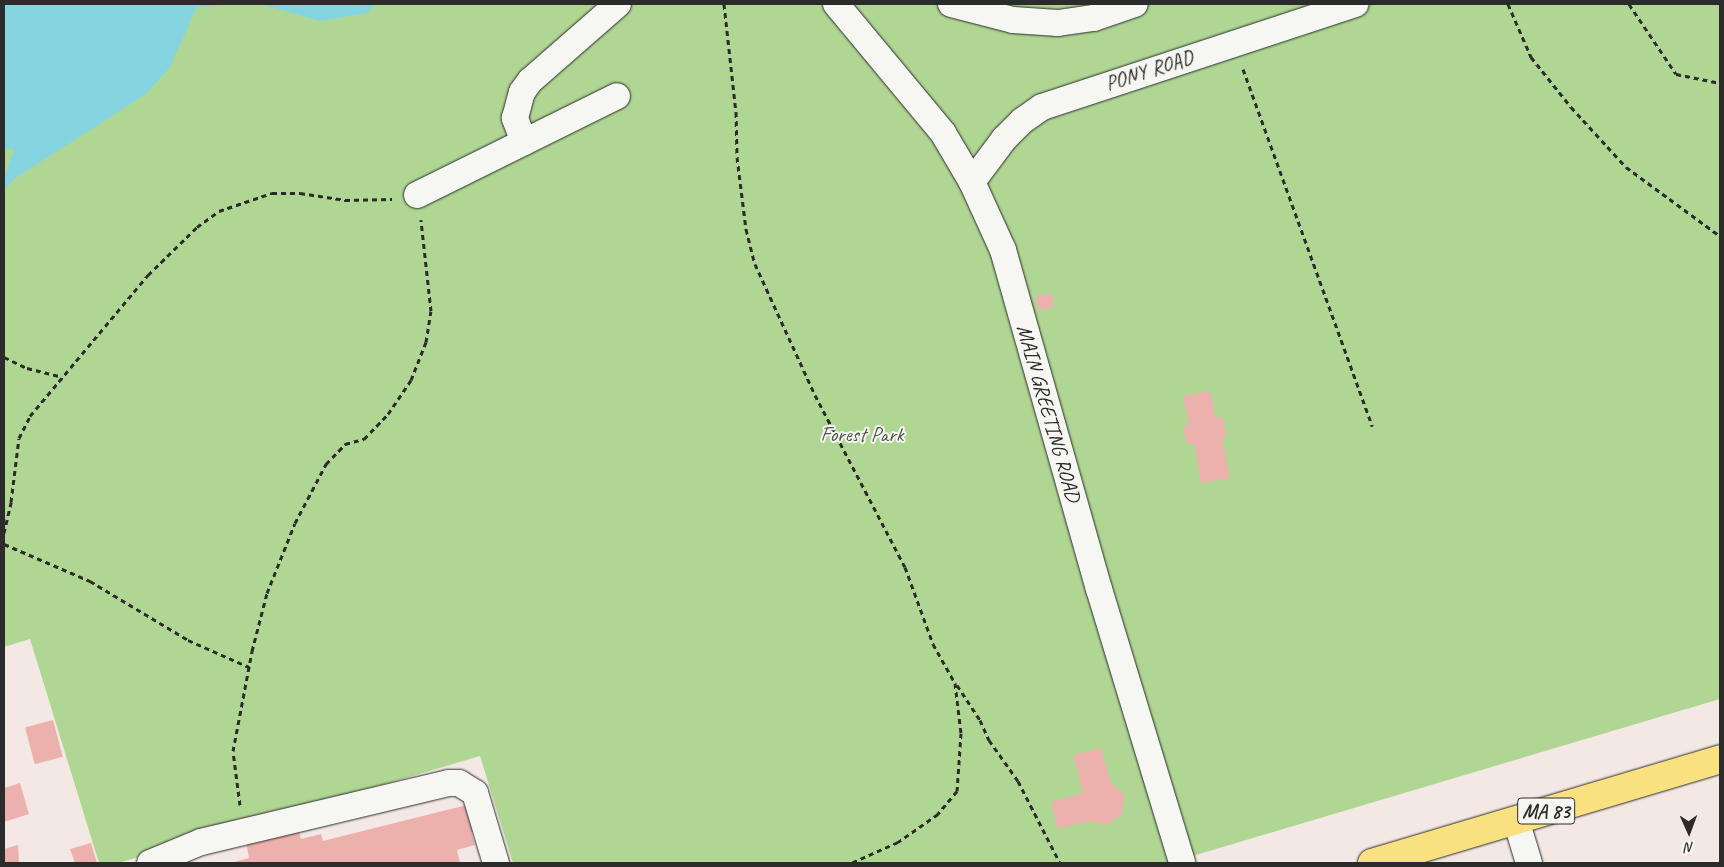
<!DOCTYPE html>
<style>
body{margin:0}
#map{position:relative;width:1724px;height:867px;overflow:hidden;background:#f4e8e4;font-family:Caveat,sans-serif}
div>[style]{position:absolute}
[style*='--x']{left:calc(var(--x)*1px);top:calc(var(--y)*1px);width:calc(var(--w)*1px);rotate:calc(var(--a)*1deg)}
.green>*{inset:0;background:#afd693}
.water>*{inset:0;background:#85d5e1}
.building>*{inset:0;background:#edb1ad;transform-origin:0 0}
.path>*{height:3px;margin-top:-1.5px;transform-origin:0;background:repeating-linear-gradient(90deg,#2b2b2b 0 5px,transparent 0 9px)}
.roads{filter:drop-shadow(0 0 1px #2b2b2b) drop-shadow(0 0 1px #2b2b2b)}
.minor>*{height:26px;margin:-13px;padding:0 13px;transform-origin:13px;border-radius:13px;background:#f6f6f2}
.major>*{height:28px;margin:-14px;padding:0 14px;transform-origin:14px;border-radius:14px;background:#fae180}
span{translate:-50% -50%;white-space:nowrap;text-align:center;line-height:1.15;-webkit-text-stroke:4px #f6f6f2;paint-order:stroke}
.shield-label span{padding:1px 4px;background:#f6f6f2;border:1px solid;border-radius:4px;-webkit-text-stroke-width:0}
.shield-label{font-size:20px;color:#2b2b2b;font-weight:700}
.street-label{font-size:21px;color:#2b2b2b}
.park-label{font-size:21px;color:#4c5645}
.frame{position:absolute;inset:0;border:5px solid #2b2b2b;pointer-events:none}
.north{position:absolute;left:1664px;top:807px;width:50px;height:50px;-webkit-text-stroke:4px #f6f6f2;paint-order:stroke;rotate:178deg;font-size:14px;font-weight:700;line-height:20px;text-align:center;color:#2b2b2b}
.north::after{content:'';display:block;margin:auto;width:18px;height:22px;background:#2b2b2b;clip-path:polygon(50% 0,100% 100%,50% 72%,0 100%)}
</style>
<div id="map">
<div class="green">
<div style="clip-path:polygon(4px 4px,1720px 4px,1720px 699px,1169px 863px,513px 863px,480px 756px,118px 863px,99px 863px,30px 639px,4px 647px)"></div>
</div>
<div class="water">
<div style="clip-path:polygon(4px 4px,236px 4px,197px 7px,170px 67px,146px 94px,14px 179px,4px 190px,4px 180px,14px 149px,4px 149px)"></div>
<div style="clip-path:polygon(261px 4px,376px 4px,367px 13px,320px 21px)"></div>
</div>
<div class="building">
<div style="left:1051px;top:293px;width:14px;height:16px;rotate:78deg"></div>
<div style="clip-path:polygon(1210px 391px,1215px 418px,1223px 417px,1227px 437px,1222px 438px,1230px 478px,1201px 483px,1194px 443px,1187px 444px,1183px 426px,1189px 425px,1183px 396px)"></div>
<div style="left:53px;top:720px;width:38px;height:29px;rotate:75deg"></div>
<div style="clip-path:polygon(1101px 748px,1110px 781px,1124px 795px,1122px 814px,1107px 825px,1089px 821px,1058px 829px,1051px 802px,1083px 793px,1073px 755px)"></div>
<div style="clip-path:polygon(20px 783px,29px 814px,4px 822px,4px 788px)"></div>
<div style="clip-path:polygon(471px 804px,478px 830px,471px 832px,475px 845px,457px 850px,460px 863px,230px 863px,249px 858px,246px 842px,298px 829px,301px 839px,321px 834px,323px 841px)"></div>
<div style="clip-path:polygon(91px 843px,97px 863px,75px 863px,70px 849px)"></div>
<div style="clip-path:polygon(18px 845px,19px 863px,4px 863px,4px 849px)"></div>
</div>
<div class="path">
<div style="--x:724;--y:4;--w:109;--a:83.7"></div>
<div style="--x:736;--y:112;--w:45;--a:88.7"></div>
<div style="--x:737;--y:157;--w:73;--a:82.9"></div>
<div style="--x:746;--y:229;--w:36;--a:76"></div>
<div style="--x:755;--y:264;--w:144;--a:65.4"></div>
<div style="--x:815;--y:395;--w:194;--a:62.4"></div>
<div style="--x:905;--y:567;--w:82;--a:70"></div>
<div style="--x:933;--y:644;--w:45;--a:60.6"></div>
<div style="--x:955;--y:683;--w:50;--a:83.2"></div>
<div style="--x:961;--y:733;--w:58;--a:93.9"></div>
<div style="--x:957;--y:791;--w:30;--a:130"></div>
<div style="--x:938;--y:814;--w:49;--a:145"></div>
<div style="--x:898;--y:842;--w:51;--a:155.9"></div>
<div style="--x:1508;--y:4;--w:58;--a:66.5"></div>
<div style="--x:1531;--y:57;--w:64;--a:51.3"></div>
<div style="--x:1571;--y:107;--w:81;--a:47.5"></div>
<div style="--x:1626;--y:167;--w:117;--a:36.3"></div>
<div style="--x:1629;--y:4;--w:84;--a:56.1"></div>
<div style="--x:1676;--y:74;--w:45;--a:11.6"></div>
<div style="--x:1243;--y:69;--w:380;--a:70.1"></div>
<div style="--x:4;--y:357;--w:25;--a:26"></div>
<div style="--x:27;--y:368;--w:36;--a:14"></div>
<div style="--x:4;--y:533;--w:32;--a:-77"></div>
<div style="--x:11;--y:502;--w:64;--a:-82.9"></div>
<div style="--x:19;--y:438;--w:25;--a:-63"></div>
<div style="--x:30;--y:416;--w:184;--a:-50.1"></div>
<div style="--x:148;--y:275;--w:69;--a:-44.4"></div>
<div style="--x:197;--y:227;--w:27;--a:-36"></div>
<div style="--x:219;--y:211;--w:56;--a:-18.8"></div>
<div style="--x:272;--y:193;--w:28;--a:0"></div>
<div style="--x:300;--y:193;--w:46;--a:8.8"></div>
<div style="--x:345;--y:200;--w:47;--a:-1.2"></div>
<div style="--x:4;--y:544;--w:94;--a:23.3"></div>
<div style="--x:90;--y:581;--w:114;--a:31"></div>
<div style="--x:188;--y:640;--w:67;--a:23.9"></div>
<div style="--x:957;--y:685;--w:42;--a:56.7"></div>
<div style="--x:980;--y:720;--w:22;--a:66"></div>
<div style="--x:989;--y:740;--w:50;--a:54.7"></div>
<div style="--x:1018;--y:781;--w:92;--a:62.9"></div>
<div style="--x:240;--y:805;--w:54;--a:-97.4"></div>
<div style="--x:233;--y:751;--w:102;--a:-79.2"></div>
<div style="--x:252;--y:651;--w:60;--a:-75.5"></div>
<div style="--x:267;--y:593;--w:75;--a:-68.2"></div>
<div style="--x:295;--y:523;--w:67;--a:-62.3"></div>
<div style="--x:326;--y:464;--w:28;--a:-46"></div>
<div style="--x:345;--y:444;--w:20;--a:-15"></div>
<div style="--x:364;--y:439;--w:35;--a:-46"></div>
<div style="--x:388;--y:414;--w:41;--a:-55.9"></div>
<div style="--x:411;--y:380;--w:41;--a:-68.5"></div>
<div style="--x:426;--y:342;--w:31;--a:-81"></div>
<div style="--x:431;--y:311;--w:92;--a:-96.3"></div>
</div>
<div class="roads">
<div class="minor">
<div style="--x:836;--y:4;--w:168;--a:50.3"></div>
<div style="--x:943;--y:133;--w:57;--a:59.4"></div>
<div style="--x:972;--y:182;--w:75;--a:65.5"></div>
<div style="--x:1003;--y:250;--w:352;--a:74.2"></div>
<div style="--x:1099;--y:589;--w:286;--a:73.1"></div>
<div style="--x:951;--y:4;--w:64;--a:14.5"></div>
<div style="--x:1013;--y:20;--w:45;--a:3.8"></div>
<div style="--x:1058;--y:23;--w:36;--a:-8"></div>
<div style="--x:1094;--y:18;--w:43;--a:-18.9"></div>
<div style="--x:524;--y:142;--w:26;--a:-111"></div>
<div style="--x:515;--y:118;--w:27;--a:-75"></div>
<div style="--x:522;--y:92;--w:14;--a:-54"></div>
<div style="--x:530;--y:81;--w:117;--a:-41.2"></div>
<div style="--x:972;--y:182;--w:54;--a:-53.3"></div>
<div style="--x:1004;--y:139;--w:25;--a:-45"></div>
<div style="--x:1022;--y:121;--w:24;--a:-35"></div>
<div style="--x:1042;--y:107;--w:330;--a:-18.2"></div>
<div style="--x:417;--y:195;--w:223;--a:-26.3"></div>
<div style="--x:1516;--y:820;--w:45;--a:73.2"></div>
<div style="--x:150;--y:863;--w:55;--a:-22.4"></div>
<div style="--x:201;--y:842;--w:255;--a:-13.4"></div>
<div style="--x:449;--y:783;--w:10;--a:0"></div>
<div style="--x:459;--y:783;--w:19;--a:32"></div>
<div style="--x:475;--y:793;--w:73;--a:73.3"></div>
</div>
<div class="major">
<div style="--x:1372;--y:863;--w:363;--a:-16.6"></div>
</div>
</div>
<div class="shield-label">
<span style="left:1546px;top:811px">MA 83</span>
</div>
<div class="street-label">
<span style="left:1149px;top:70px;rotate:-18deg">PONY ROAD</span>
<span style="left:1049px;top:413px;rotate:74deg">MAIN GREETING ROAD</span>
</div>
<div class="park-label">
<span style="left:862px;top:434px">Forest Park</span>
</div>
<div class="frame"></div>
<div class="north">N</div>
</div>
